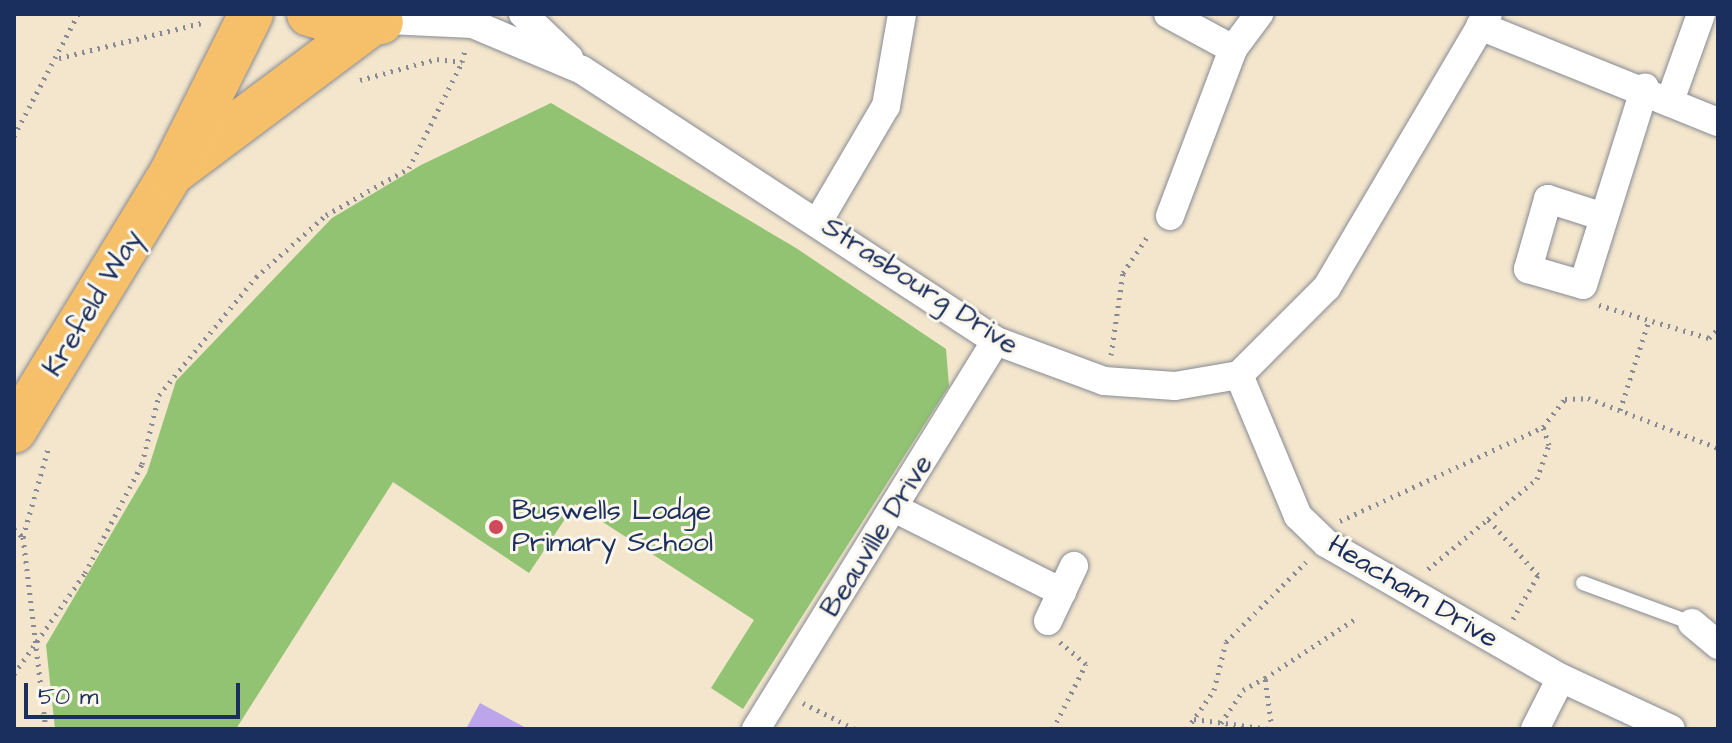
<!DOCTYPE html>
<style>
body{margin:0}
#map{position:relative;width:1732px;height:743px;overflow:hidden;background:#f3e6cc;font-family:"Architects Daughter",sans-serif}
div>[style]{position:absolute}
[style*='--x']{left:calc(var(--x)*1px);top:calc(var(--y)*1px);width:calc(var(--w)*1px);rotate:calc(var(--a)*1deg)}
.green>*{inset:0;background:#91c373}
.building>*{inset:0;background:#bca5ea}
.path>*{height:5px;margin-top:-2.5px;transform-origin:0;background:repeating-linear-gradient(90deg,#878a95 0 2px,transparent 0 8px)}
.roads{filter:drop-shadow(0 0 2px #878a95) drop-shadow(0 0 2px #878a95)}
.lane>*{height:14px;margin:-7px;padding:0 7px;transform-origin:7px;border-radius:7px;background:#fff}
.street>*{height:28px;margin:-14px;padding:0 14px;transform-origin:14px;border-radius:14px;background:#fff}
.highway>*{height:44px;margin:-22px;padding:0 22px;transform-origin:22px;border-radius:22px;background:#f6c06b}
.dots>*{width:22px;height:22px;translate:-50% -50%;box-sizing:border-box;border:4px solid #fbf7ec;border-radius:50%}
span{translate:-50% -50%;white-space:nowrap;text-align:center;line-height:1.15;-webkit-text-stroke:6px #fbf7ec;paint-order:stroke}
.street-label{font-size:28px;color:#1b2f5e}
.poi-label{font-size:28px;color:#1b2f5e}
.left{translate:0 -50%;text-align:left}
.frame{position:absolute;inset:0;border:16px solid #1b2f5e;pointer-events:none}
.scale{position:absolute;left:24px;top:683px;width:216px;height:36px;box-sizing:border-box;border:4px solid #1b2f5e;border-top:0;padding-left:10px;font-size:24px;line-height:28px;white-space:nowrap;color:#1b2f5e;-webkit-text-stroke:6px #fbf7ec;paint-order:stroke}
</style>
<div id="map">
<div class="green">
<div style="clip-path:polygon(551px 103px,796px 248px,946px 349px,949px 386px,743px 709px,711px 688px,754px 620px,575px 504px,529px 573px,393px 482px,236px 729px,55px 729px,46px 645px,147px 473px,176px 381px,332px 218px,421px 165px)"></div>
</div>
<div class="building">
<div style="clip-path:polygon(480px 703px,528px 729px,466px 729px)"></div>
</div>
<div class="path">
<div style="--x:59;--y:58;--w:151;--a:-13.8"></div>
<div style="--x:360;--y:80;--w:80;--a:-15.3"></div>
<div style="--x:437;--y:59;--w:25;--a:7"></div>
<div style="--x:462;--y:62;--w:12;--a:-76"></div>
<div style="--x:14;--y:136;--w:138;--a:-62.3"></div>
<div style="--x:1599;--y:305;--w:115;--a:16.7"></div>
<div style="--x:1709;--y:338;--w:13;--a:-45"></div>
<div style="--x:1111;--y:355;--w:83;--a:-81.7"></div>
<div style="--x:1123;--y:273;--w:47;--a:-56.3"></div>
<div style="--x:1620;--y:410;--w:95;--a:-72.1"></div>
<div style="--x:1340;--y:521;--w:224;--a:-24.8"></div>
<div style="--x:1543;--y:427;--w:36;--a:-52"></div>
<div style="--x:1565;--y:399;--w:23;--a:-2"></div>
<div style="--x:1588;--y:398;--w:139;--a:21"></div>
<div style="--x:14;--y:529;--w:12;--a:42"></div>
<div style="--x:23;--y:537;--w:193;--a:83.2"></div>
<div style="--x:23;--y:537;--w:91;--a:-74.1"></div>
<div style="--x:1428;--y:569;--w:78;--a:-39.8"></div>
<div style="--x:1513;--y:619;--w:51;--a:-60.4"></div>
<div style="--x:1538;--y:575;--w:75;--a:-131.8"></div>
<div style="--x:1488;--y:519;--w:63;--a:-39.2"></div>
<div style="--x:1537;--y:479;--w:36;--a:-71"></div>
<div style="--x:1549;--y:445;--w:19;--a:-108"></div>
<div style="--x:14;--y:674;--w:123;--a:-54.9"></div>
<div style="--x:85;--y:573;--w:123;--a:-62.4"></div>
<div style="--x:142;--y:464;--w:71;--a:-76.2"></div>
<div style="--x:159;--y:395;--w:153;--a:-50.6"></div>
<div style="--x:256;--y:277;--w:94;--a:-41.5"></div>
<div style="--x:326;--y:215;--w:95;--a:-29.5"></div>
<div style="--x:409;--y:168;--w:119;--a:-63.4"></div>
<div style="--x:803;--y:703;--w:58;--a:26.6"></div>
<div style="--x:1194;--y:719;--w:76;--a:7.6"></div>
<div style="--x:1221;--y:723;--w:40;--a:-56"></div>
<div style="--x:1243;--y:690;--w:25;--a:-29"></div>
<div style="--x:1053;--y:729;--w:73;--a:-63.1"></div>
<div style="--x:1086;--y:664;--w:34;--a:-140"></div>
<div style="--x:1187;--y:729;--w:47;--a:-55.3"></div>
<div style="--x:1214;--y:690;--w:49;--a:-76"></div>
<div style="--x:1226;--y:642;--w:113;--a:-45"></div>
<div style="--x:1272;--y:729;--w:51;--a:-97.8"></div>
<div style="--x:1265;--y:678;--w:111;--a:-33.3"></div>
</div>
<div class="roads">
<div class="lane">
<div style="--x:1583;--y:583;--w:116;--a:20.2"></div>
</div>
<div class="street">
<div style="--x:523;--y:14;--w:64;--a:43.7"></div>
<div style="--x:1168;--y:14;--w:74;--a:28.3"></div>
<div style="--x:1233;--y:49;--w:44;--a:-53.4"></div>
<div style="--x:388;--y:20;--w:85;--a:2.7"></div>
<div style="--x:473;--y:24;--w:118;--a:22.9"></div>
<div style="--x:582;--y:70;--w:495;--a:33.2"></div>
<div style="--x:996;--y:341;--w:115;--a:20.3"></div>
<div style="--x:1104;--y:381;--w:71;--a:4"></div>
<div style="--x:1175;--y:386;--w:65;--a:-9.8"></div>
<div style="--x:1239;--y:375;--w:124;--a:-45"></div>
<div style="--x:1327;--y:287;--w:317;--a:-59.5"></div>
<div style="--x:1480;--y:26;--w:257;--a:22"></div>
<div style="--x:1671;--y:98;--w:89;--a:-70.3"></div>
<div style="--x:1170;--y:216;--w:178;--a:-69.3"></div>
<div style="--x:1604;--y:217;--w:59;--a:-162.2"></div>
<div style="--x:1548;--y:199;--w:73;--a:105.9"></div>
<div style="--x:1528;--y:269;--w:57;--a:16.2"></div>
<div style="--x:1583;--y:285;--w:207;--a:-72.6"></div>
<div style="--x:819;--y:220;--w:132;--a:-59.6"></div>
<div style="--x:886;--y:106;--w:93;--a:-80.1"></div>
<div style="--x:1239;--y:375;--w:153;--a:67.3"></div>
<div style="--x:1298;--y:516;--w:39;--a:44"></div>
<div style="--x:1326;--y:543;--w:271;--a:29.9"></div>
<div style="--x:1561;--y:678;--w:121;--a:24.9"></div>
<div style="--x:894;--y:508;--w:188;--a:26.6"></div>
<div style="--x:1048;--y:621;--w:61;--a:-64.7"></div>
<div style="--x:1692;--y:623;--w:34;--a:40"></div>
<div style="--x:756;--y:729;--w:456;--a:-58.3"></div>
<div style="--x:1535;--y:729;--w:57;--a:-63"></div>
</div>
<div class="highway">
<div style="--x:309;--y:14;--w:43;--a:16.3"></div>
<div style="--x:350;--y:26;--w:31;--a:-7"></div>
<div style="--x:176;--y:170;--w:244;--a:-36.8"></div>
<div style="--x:14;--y:431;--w:301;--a:-58.6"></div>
<div style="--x:171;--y:174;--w:179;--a:-63.4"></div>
</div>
</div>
<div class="dots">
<div style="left:496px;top:527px;background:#d1495b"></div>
</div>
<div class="street-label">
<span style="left:920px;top:286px;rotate:33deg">Strasbourg Drive</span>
<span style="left:93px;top:303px;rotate:-59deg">Krefeld Way</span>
<span style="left:877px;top:536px;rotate:-58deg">Beauville Drive</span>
<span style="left:1413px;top:592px;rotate:31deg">Heacham Drive</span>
</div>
<div class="poi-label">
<span class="left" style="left:512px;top:527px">Buswells Lodge<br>Primary School</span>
</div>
<div class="frame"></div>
<div class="scale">50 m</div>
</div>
